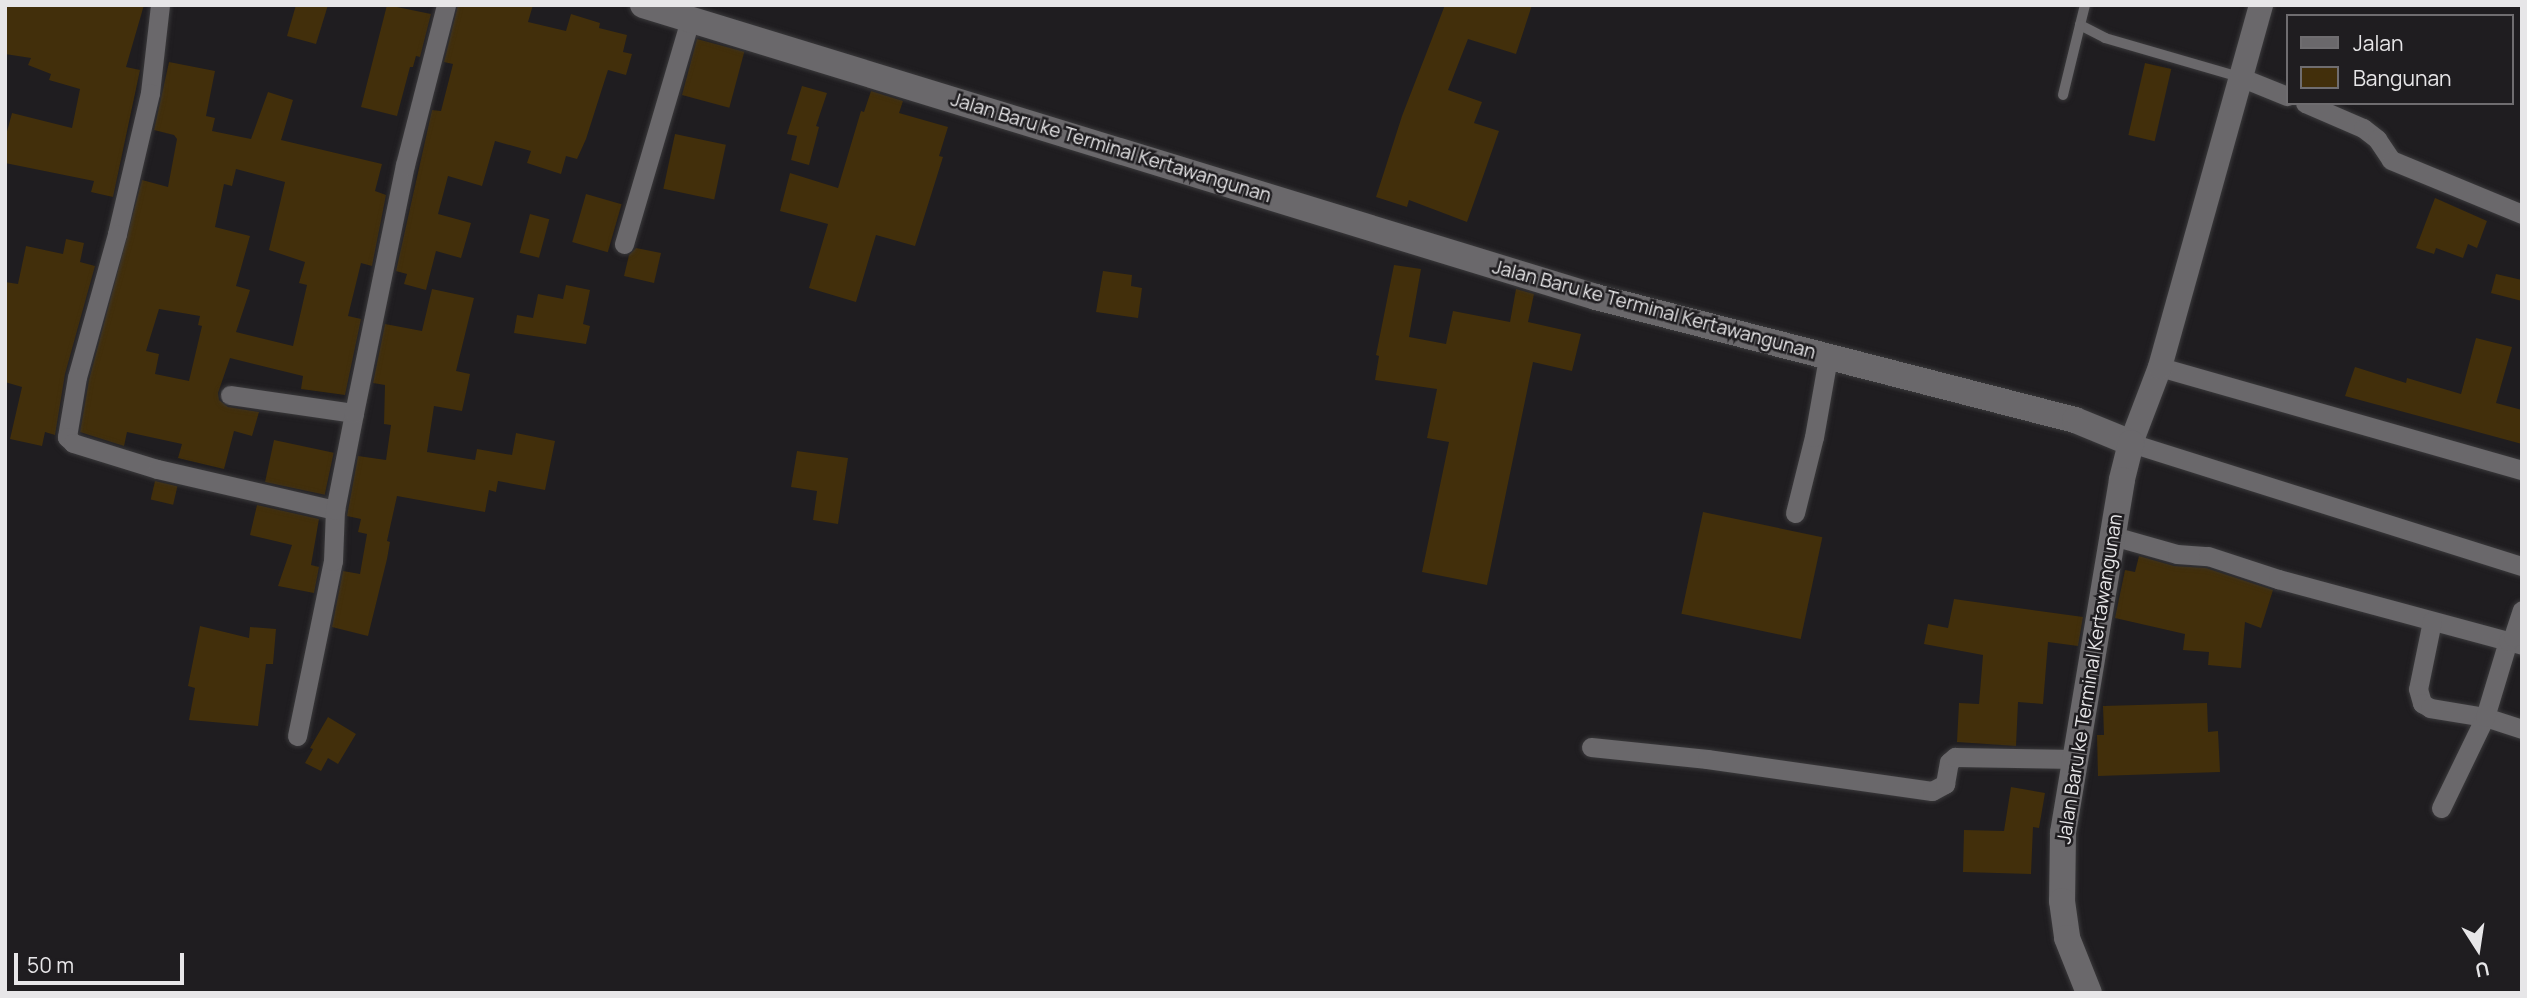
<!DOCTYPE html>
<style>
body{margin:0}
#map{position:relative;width:2527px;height:998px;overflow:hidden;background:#1f1d20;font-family:Manrope,sans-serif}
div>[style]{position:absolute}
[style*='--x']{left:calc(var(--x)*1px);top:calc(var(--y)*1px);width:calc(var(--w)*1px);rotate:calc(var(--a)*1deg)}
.building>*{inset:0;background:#422f0b;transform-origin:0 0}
.roads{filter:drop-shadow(0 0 2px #3a393b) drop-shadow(0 0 2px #3a393b)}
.service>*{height:10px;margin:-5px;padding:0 5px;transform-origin:5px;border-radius:5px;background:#6a686b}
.minor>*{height:19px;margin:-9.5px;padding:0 9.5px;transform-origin:9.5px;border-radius:9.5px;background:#6a686b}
.tertiary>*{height:24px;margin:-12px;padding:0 12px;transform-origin:12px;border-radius:12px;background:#6a686b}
.secondary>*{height:26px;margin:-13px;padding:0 13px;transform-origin:13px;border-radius:13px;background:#6a686b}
span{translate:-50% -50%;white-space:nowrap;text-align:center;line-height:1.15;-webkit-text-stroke:5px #1f1d20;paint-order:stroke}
.street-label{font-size:19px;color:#e7e6e8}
.frame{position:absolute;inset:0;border:7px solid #e7e6e8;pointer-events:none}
.legend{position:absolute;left:2286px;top:14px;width:228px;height:91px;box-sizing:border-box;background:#1f1d20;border:2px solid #6f6d70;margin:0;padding:9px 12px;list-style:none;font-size:21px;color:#e7e6e8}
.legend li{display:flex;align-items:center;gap:14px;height:35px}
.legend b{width:35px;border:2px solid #6f6d70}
.north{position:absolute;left:2443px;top:914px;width:70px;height:70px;-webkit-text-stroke:5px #1f1d20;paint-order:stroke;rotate:168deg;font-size:19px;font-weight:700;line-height:28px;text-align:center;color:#e7e6e8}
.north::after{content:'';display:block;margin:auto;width:24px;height:32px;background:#e7e6e8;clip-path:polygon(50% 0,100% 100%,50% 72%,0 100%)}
.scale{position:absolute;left:14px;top:953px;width:170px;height:32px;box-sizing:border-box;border:4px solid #e7e6e8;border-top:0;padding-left:9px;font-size:21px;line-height:24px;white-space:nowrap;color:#e7e6e8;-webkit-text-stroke:5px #1f1d20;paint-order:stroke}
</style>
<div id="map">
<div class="building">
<div style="clip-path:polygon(5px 5px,144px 5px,126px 67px,140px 70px,113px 197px,91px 192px,94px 181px,5px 163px,5px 139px,12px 113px,72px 128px,80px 89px,49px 80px,51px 74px,28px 65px,31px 58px,5px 54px)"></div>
<div style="clip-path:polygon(296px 5px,328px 5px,316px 44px,287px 36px)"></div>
<div style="clip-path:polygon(387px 5px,431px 14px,420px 57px,416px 56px,413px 67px,410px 67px,397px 116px,361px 107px)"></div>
<div style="clip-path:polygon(458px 5px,533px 5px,528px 22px,566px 31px,571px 14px,600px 23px,599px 28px,627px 35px,623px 52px,632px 54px,626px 75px,608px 70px,586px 139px,577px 159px,566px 156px,561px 174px,527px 163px,531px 151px,495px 141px,482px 186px,448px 176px,438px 214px,471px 223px,461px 258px,436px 251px,426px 290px,404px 284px,407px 274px,396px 271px,432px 110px,441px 111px,453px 64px,444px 62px)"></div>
<div style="clip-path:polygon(1445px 5px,1532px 5px,1516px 54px,1468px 39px,1448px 90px,1482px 102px,1474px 123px,1499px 131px,1467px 222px,1409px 200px,1407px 207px,1376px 197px,1402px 116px)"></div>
<div style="left:697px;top:39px;width:49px;height:58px;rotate:15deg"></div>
<div style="clip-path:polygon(evenodd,169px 62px,215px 71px,206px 116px,215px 118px,212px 131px,251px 139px,268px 92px,293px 100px,281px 140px,382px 164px,375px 191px,386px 195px,372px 266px,361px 263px,348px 316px,361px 319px,345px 395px,301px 389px,303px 376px,230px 358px,218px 393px,219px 400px,228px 407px,259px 412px,252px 436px,234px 431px,224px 469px,178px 458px,182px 444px,127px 432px,124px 446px,80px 432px,89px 380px,142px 180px,168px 187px,177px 139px,174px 135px,154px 130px,169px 62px,236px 169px,285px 182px,269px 250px,305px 262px,299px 283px,307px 285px,293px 346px,236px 332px,250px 290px,236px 286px,250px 236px,215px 227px,224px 184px,232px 186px,236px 169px,169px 62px,159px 309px,200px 316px,198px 325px,202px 326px,189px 381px,155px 374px,159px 354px,146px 351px,159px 309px)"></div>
<div style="left:2145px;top:63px;width:27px;height:74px;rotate:13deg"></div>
<div style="clip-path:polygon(802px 86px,827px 93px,816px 126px,819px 127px,809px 165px,791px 160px,797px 136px,787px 134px)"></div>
<div style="clip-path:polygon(871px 91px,903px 101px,899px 113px,948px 127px,939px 156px,943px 157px,915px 246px,876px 235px,856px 302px,809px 288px,828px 224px,780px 211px,790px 173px,838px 188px,861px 111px,864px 112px)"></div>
<div style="left:675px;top:134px;width:52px;height:56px;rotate:12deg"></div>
<div style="left:586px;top:194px;width:37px;height:50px;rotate:16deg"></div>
<div style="clip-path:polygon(2435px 198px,2487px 221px,2477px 248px,2468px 244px,2463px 258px,2436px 248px,2434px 254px,2416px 248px)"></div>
<div style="left:530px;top:214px;width:20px;height:40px;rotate:15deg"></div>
<div style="clip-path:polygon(66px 239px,84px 243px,80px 262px,95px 266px,65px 374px,55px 435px,45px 432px,42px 446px,10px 439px,22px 387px,5px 382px,5px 282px,18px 284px,26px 246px,63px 254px)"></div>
<div style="clip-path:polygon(636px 248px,661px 253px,654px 283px,624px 276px,629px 255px)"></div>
<div style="clip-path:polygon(1394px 265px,1421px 269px,1409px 337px,1446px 344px,1453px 311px,1510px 322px,1516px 289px,1534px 294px,1528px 322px,1581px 334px,1572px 371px,1533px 362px,1487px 585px,1422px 572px,1449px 442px,1427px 438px,1437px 389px,1375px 380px,1379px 356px,1376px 355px)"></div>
<div style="clip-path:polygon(1103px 271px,1132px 275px,1131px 286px,1142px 288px,1138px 318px,1096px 312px)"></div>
<div style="clip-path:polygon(2496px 274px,2522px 280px,2522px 301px,2491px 293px)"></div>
<div style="clip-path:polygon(566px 285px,590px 290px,583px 324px,590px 326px,586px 344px,514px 333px,517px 315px,533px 318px,538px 294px,563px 299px)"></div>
<div style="clip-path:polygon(432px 289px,474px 298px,456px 371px,470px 374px,462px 411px,434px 406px,427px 452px,475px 460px,477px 449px,512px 455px,516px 433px,555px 441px,545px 490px,498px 481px,496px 492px,489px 490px,485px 512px,397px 496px,387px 541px,390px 542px,387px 559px,368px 636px,332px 627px,343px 571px,360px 574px,367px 534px,358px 532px,361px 519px,347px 516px,358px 456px,386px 460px,391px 425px,384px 424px,385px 385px,373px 383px,385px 324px,422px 331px)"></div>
<div style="clip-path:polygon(2476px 338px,2512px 347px,2496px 403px,2522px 410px,2522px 444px,2345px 396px,2355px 367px,2406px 383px,2407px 378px,2461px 394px)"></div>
<div style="left:274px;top:440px;width:61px;height:43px;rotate:12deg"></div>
<div style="clip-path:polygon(797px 451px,848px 458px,838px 524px,813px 520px,817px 491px,791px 487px)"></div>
<div style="left:155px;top:481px;width:23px;height:19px;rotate:13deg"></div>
<div style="clip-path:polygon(257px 505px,319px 519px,311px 565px,319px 567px,314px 593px,278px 586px,292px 545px,250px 535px)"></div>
<div style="left:1703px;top:512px;width:122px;height:104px;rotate:12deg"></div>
<div style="clip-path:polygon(2139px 556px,2174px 566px,2206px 568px,2273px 590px,2261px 628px,2245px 622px,2241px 668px,2208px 665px,2209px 652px,2183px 650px,2185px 634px,2115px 618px,2125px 570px,2135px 572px)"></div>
<div style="clip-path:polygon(1954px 599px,2083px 617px,2078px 646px,2048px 642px,2043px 704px,2018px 702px,2016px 746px,1957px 742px,1959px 703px,1979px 704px,1983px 655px,1924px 644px,1928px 624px,1948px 628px)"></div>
<div style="clip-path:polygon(200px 626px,249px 638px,250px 627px,276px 629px,273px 664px,266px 664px,258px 726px,189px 720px,195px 688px,188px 686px)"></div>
<div style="clip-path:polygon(2207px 703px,2208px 732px,2218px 731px,2220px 772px,2098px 776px,2097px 735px,2104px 735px,2103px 706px)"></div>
<div style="clip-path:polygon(328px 717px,356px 734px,338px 764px,328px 758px,321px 771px,305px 763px,313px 749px,310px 748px)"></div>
<div style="clip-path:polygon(2011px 787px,2045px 793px,2039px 828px,2033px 827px,2031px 874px,1963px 872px,1964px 830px,2004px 831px)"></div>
</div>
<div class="roads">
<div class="service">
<div style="--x:2085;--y:5;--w:21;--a:104"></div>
<div style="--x:2080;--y:25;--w:28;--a:27"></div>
<div style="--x:2105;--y:38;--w:140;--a:16.2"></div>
<div style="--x:2063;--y:95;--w:72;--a:-76.3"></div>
</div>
<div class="minor">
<div style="--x:160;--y:5;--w:89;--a:96.5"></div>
<div style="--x:150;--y:93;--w:145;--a:103.2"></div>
<div style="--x:117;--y:234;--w:148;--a:105.6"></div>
<div style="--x:77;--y:377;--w:61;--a:99.5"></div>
<div style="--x:67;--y:437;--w:8;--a:45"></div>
<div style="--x:73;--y:443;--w:88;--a:17.2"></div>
<div style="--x:157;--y:469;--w:183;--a:13"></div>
<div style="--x:2240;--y:77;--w:51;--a:22"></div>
<div style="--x:2305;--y:103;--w:63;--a:23.3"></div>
<div style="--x:2363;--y:128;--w:18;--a:38"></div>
<div style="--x:2377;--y:139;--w:25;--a:56"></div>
<div style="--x:2391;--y:160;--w:142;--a:22.4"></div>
<div style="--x:624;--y:244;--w:234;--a:-73.6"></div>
<div style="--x:2160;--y:367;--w:376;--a:15.9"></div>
<div style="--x:230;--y:395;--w:125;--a:8.3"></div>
<div style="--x:2131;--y:443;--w:410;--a:17.5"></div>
<div style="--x:1795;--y:513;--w:78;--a:-76"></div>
<div style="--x:1814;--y:437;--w:80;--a:-80"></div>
<div style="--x:2113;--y:536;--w:66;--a:15.7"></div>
<div style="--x:2177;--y:554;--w:31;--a:4"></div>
<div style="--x:2208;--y:556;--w:74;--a:18.2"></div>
<div style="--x:2278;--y:579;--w:253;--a:15.1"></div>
<div style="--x:2432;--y:621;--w:69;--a:101.6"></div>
<div style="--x:2418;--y:689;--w:15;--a:74"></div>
<div style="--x:2422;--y:703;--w:9;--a:32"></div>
<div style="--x:2430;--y:708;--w:56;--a:9.3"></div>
<div style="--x:2485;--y:717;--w:39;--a:18"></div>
<div style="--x:297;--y:736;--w:179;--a:-78.4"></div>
<div style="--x:333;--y:561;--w:51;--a:-87.8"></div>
<div style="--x:335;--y:510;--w:99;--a:-78.9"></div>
<div style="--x:354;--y:413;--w:253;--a:-78.4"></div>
<div style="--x:405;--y:165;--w:165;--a:-75.6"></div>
<div style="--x:1591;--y:747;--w:117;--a:5.9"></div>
<div style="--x:1707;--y:759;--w:227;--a:8.1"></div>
<div style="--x:1932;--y:791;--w:15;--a:-28"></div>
<div style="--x:1945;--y:784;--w:22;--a:-80"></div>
<div style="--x:1949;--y:762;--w:8;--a:-40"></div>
<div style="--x:1955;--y:757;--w:120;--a:1"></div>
<div style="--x:2441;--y:808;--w:101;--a:-64.2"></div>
<div style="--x:2485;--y:717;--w:79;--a:-73.2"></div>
<div style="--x:2508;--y:641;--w:6;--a:-39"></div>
<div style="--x:2513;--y:637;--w:28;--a:-72"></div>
</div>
<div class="tertiary">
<div style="--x:2131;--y:443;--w:81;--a:-69.1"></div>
<div style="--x:2160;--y:367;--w:376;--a:-74.4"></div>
</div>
<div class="secondary">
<div style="--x:643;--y:5;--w:997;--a:17.04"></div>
<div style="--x:1596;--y:297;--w:495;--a:14.4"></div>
<div style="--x:2075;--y:420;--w:61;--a:22.3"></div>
<div style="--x:2131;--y:443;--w:38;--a:104"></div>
<div style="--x:2122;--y:480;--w:358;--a:99.5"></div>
<div style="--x:2063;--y:833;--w:68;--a:90.8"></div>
<div style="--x:2062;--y:901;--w:37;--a:82"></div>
<div style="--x:2067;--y:938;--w:59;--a:68.2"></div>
</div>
</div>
<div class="street-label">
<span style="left:1111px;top:148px;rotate:17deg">Jalan Baru ke Terminal Kertawangunan</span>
<span style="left:1654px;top:310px;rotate:15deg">Jalan Baru ke Terminal Kertawangunan</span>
<span style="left:2090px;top:679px;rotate:-81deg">Jalan Baru ke Terminal Kertawangunan</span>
</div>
<div class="frame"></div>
<ul class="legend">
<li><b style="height:9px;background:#6a686b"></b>Jalan</li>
<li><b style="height:19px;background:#422f0b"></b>Bangunan</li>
</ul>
<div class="north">U</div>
<div class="scale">50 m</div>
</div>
